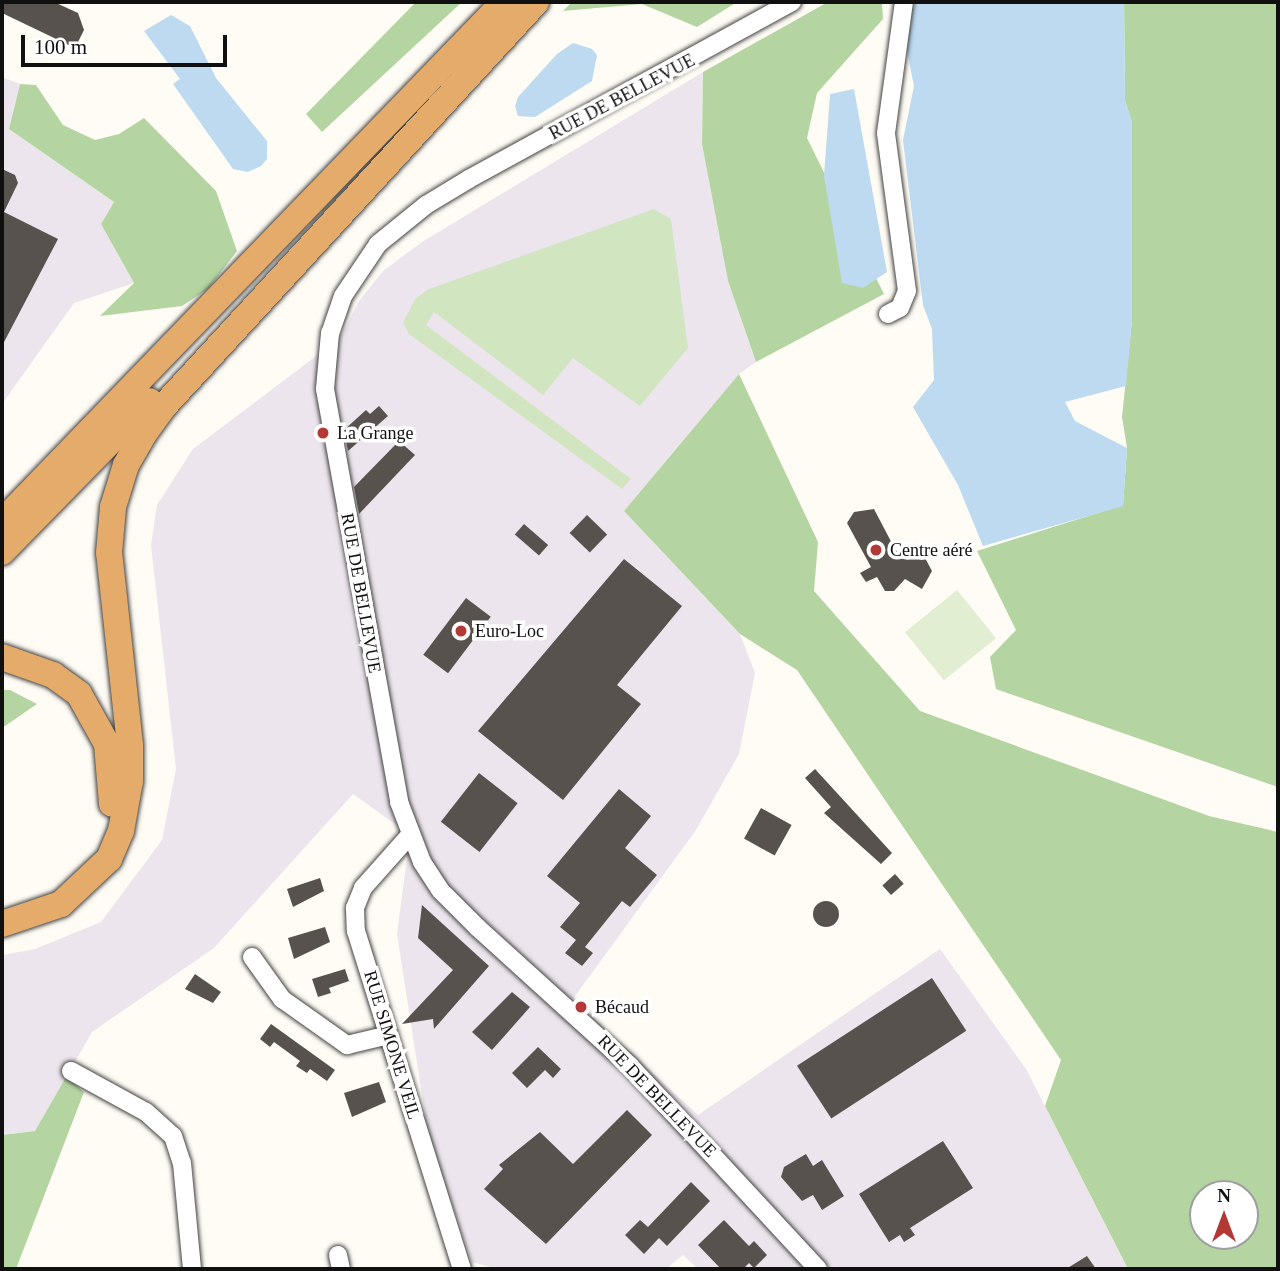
<!DOCTYPE html>
<meta charset="utf-8">
<style>
body{margin:0}
#map{position:relative;width:1280px;height:1271px;overflow:hidden;background:#fefcf4;font-family:"Times New Roman",serif}
div>[style]{position:absolute}
[style*='--x']{left:calc(var(--x)*1px);top:calc(var(--y)*1px);width:calc(var(--w)*1px);rotate:calc(var(--a)*1deg)}
.industrial>*{inset:0;background:#ede5ed}
.green>*{inset:0;background:#d1e5c0}
.forest>*{inset:0;background:#b4d5a1}
.pitch>*{inset:0;background:#e2eed1;transform-origin:0 0}
.water>*{inset:0;background:#bddaf0}
.building>*{inset:0;background:#57524d;transform-origin:0 0}
.round{border-radius:50%}
.roads{filter:drop-shadow(0 0 2px #434343) drop-shadow(0 0 2px #434343)}
.minor>*{height:18px;margin:-9px;padding:0 9px;transform-origin:9px;border-radius:9px;background:#fff}
.highway>*{height:26px;margin:-13px;padding:0 13px;transform-origin:13px;border-radius:13px;background:#e5ab6b}
.dots>*{width:19px;height:19px;translate:-50% -50%;box-sizing:border-box;border:4px solid #fff;border-radius:50%}
span{translate:-50% -50%;white-space:nowrap;text-align:center;line-height:1.15;-webkit-text-stroke:7px #fff;paint-order:stroke}
.street-label{font-size:18px;color:#101010}
.poi-label{font-size:18px;color:#101010}
.left{translate:0 -50%;text-align:left}
.frame{position:absolute;inset:0;border:4px solid #101010;pointer-events:none}
.north{position:absolute;left:1189px;top:1180px;width:70px;height:70px;box-sizing:border-box;background:#fff;border:2px solid #9f9f9f;border-radius:50%;rotate:0deg;font-size:19px;font-weight:700;line-height:28px;text-align:center;color:#101010}
.north::after{content:'';display:block;margin:auto;width:24px;height:32px;background:#b23936;clip-path:polygon(50% 0,100% 100%,50% 72%,0 100%)}
.scale{position:absolute;left:21px;top:35px;width:206px;height:32px;box-sizing:border-box;border:4px solid #101010;border-top:0;padding-left:9px;font-size:21px;line-height:24px;white-space:nowrap;color:#101010;-webkit-text-stroke:5px #fff;paint-order:stroke}
</style>
<div id="map">
<div class="industrial">
<div style="clip-path:polygon(703px 72px,702px 144px,728px 281px,756px 362px,739px 374px,624px 511px,740px 634px,755px 673px,739px 754px,696px 830px,573px 999px,698px 1115px,940px 949px,1026px 1069px,1128px 1269px,698px 1269px,683px 1255px,666px 1269px,497px 1269px,472px 1262px,428px 1134px,397px 934px,410px 835px,353px 794px,214px 948px,92px 1032px,35px 1131px,2px 1135px,2px 955px,35px 949px,101px 922px,162px 840px,176px 769px,151px 545px,157px 505px,193px 449px,340px 338px,359px 301px,383px 271px,422px 242px)"></div>
<div style="clip-path:polygon(2px 77px,20px 84px,9px 129px,114px 202px,101px 224px,134px 283px,74px 303px,2px 404px)"></div>
</div>
<div class="green">
<div style="clip-path:polygon(654px 209px,671px 219px,688px 348px,640px 406px,573px 358px,543px 395px,434px 312px,426px 325px,631px 479px,622px 489px,409px 334px,403px 323px,415px 299px,429px 289px)"></div>
</div>
<div class="forest">
<div style="clip-path:polygon(416px 2px,462px 2px,322px 132px,306px 114px)"></div>
<div style="clip-path:polygon(572px 2px,737px 2px,697px 27px,642px 4px,563px 11px)"></div>
<div style="clip-path:polygon(828px 2px,882px 2px,883px 19px,817px 93px,807px 138px,884px 294px,756px 362px,728px 281px,702px 144px,703px 72px)"></div>
<div style="clip-path:polygon(1124px 2px,1278px 2px,1278px 787px,996px 689px,990px 657px,1016px 630px,977px 551px,1123px 505px,1127px 448px,1122px 417px,1132px 320px,1132px 122px,1125px 101px)"></div>
<div style="clip-path:polygon(20px 84px,36px 85px,63px 125px,95px 140px,119px 134px,144px 118px,216px 191px,237px 251px,208px 289px,182px 306px,100px 316px,134px 283px,101px 224px,114px 202px,9px 129px)"></div>
<div style="clip-path:polygon(evenodd,739px 374px,818px 542px,814px 591px,920px 711px,1209px 816px,1278px 832px,1278px 1269px,1128px 1269px,1045px 1106px,1061px 1060px,797px 670px,740px 634px,624px 511px,739px 374px,1245px 1194px,1245px 1236px,1203px 1236px,1203px 1194px,1245px 1194px)"></div>
<div style="clip-path:polygon(2px 690px,10px 690px,37px 704px,2px 728px)"></div>
<div style="clip-path:polygon(66px 1077px,84px 1092px,16px 1269px,2px 1269px,2px 1135px,35px 1131px)"></div>
</div>
<div class="pitch">
<div style="left:957px;top:590px;width:62px;height:67px;rotate:51deg"></div>
</div>
<div class="water">
<div style="clip-path:polygon(916px 2px,1124px 2px,1125px 101px,1132px 121px,1132px 320px,1126px 386px,1065px 402px,1075px 421px,1127px 448px,1123px 506px,983px 546px,958px 485px,913px 407px,934px 380px,932px 329px,923px 305px,903px 140px,914px 86px,905px 41px,907px 19px)"></div>
<div style="clip-path:polygon(171px 15px,190px 26px,216px 78px,267px 141px,267px 159px,261px 166px,248px 172px,233px 169px,173px 84px,180px 79px,144px 31px)"></div>
<div style="clip-path:polygon(573px 43px,592px 49px,597px 55px,592px 81px,535px 117px,518px 116px,515px 106px,518px 97px,557px 54px)"></div>
<div style="clip-path:polygon(854px 89px,887px 272px,863px 288px,842px 283px,824px 176px,830px 94px)"></div>
</div>
<div class="building">
<div style="clip-path:polygon(2px 2px,54px 2px,78px 13px,84px 30px,75px 48px,2px 13px)"></div>
<div style="clip-path:polygon(2px 169px,15px 175px,18px 183px,4px 212px,58px 239px,2px 346px)"></div>
<div style="clip-path:polygon(379px 406px,388px 416px,348px 451px,344px 430px,366px 410px,370px 414px)"></div>
<div style="clip-path:polygon(399px 441px,415px 455px,359px 514px,354px 487px)"></div>
<div style="clip-path:polygon(874px 509px,896px 551px,904px 548px,909px 559px,925px 558px,932px 571px,922px 589px,905px 579px,894px 591px,885px 591px,877px 577px,866px 582px,860px 573px,871px 567px,847px 523px,854px 512px)"></div>
<div style="left:587px;top:515px;width:28px;height:25px;rotate:44deg"></div>
<div style="left:524px;top:524px;width:32px;height:14px;rotate:41deg"></div>
<div style="clip-path:polygon(624px 559px,682px 606px,617px 685px,641px 704px,563px 800px,478px 731px)"></div>
<div style="left:466px;top:598px;width:31px;height:71px;rotate:37deg"></div>
<div style="clip-path:polygon(815px 769px,892px 853px,881px 864px,824px 813px,831px 807px,805px 778px)"></div>
<div style="left:479px;top:773px;width:49px;height:62px;rotate:38deg"></div>
<div style="clip-path:polygon(619px 789px,651px 816px,625px 848px,657px 875px,630px 907px,622px 901px,585px 947px,593px 953px,582px 966px,565px 953px,576px 940px,560px 927px,580px 903px,547px 876px)"></div>
<div style="left:761px;top:808px;width:35px;height:35px;rotate:29deg"></div>
<div style="left:895px;top:874px;width:13px;height:17px;rotate:48deg"></div>
<div style="clip-path:polygon(320px 878px,324px 891px,293px 907px,287px 889px)"></div>
<div class="round" style="left:813px;top:901px;width:26px;height:26px"></div>
<div style="clip-path:polygon(422px 905px,489px 966px,434px 1029px,433px 1019px,402px 1024px,453px 970px,418px 938px)"></div>
<div style="clip-path:polygon(325px 927px,330px 942px,294px 959px,288px 938px)"></div>
<div style="clip-path:polygon(345px 969px,349px 981px,329px 988px,331px 993px,318px 997px,312px 979px)"></div>
<div style="clip-path:polygon(195px 974px,221px 992px,213px 1003px,185px 989px)"></div>
<div style="left:932px;top:978px;width:63px;height:161px;rotate:57deg"></div>
<div style="clip-path:polygon(512px 992px,530px 1007px,492px 1050px,472px 1032px)"></div>
<div style="clip-path:polygon(271px 1024px,335px 1070px,327px 1081px,310px 1069px,307px 1073px,296px 1066px,300px 1061px,274px 1042px,270px 1047px,260px 1039px)"></div>
<div style="clip-path:polygon(538px 1047px,561px 1069px,553px 1078px,545px 1070px,527px 1088px,512px 1073px)"></div>
<div style="clip-path:polygon(379px 1082px,386px 1102px,352px 1117px,344px 1093px)"></div>
<div style="clip-path:polygon(627px 1110px,652px 1135px,546px 1244px,484px 1189px,503px 1169px,499px 1165px,540px 1132px,573px 1164px)"></div>
<div style="clip-path:polygon(943px 1141px,973px 1188px,910px 1228px,915px 1235px,904px 1242px,900px 1235px,889px 1242px,859px 1194px)"></div>
<div style="clip-path:polygon(806px 1154px,813px 1166px,822px 1160px,844px 1196px,822px 1210px,813px 1195px,802px 1201px,781px 1177px,784px 1167px)"></div>
<div style="clip-path:polygon(691px 1182px,710px 1201px,667px 1246px,659px 1238px,644px 1254px,625px 1235px,640px 1220px,648px 1227px)"></div>
<div style="clip-path:polygon(724px 1220px,749px 1246px,754px 1241px,767px 1255px,754px 1268px,749px 1263px,743px 1269px,721px 1269px,698px 1245px)"></div>
<div style="clip-path:polygon(1087px 1256px,1096px 1269px,1066px 1269px)"></div>
</div>
<div class="roads">
<div class="minor">
<div style="--x:792;--y:2;--w:368;--a:151.3"></div>
<div style="--x:469;--y:179;--w:50;--a:148.8"></div>
<div style="--x:426;--y:205;--w:62;--a:140.9"></div>
<div style="--x:378;--y:244;--w:63;--a:123.9"></div>
<div style="--x:343;--y:296;--w:39;--a:109"></div>
<div style="--x:330;--y:333;--w:56;--a:95.1"></div>
<div style="--x:325;--y:389;--w:420;--a:79.8"></div>
<div style="--x:399;--y:802;--w:64;--a:69"></div>
<div style="--x:422;--y:862;--w:33;--a:57"></div>
<div style="--x:440;--y:890;--w:54;--a:45"></div>
<div style="--x:478;--y:928;--w:205;--a:42.2"></div>
<div style="--x:630;--y:1066;--w:277;--a:47.2"></div>
<div style="--x:888;--y:314;--w:13;--a:-27"></div>
<div style="--x:900;--y:308;--w:18;--a:-68"></div>
<div style="--x:907;--y:291;--w:159;--a:-97.6"></div>
<div style="--x:886;--y:133;--w:132;--a:-82.2"></div>
<div style="--x:410;--y:835;--w:71;--a:131.6"></div>
<div style="--x:363;--y:888;--w:22;--a:112"></div>
<div style="--x:355;--y:908;--w:23;--a:88"></div>
<div style="--x:356;--y:931;--w:354;--a:72.6"></div>
<div style="--x:252;--y:957;--w:52;--a:54.5"></div>
<div style="--x:282;--y:999;--w:80;--a:35.3"></div>
<div style="--x:347;--y:1045;--w:43;--a:-13.4"></div>
<div style="--x:71;--y:1071;--w:85;--a:28.7"></div>
<div style="--x:146;--y:1112;--w:36;--a:42"></div>
<div style="--x:173;--y:1136;--w:28;--a:72"></div>
<div style="--x:182;--y:1163;--w:106;--a:84.6"></div>
<div style="--x:338;--y:1255;--w:14;--a:78"></div>
</div>
<div class="highway">
<div style="--x:2;--y:522;--w:723;--a:-46.01"></div>
<div style="--x:2;--y:552;--w:211;--a:-45.6"></div>
<div style="--x:2;--y:657;--w:54;--a:19.4"></div>
<div style="--x:53;--y:675;--w:32;--a:36"></div>
<div style="--x:79;--y:694;--w:57;--a:60.8"></div>
<div style="--x:107;--y:744;--w:60;--a:85.2"></div>
<div style="--x:2;--y:924;--w:62;--a:-18.7"></div>
<div style="--x:61;--y:904;--w:66;--a:-43.2"></div>
<div style="--x:109;--y:859;--w:30;--a:-67"></div>
<div style="--x:121;--y:831;--w:51;--a:-79.8"></div>
<div style="--x:130;--y:781;--w:36;--a:-90"></div>
<div style="--x:130;--y:745;--w:193;--a:-96.2"></div>
<div style="--x:109;--y:553;--w:46;--a:-85"></div>
<div style="--x:113;--y:507;--w:44;--a:-72.8"></div>
<div style="--x:126;--y:465;--w:34;--a:-60"></div>
<div style="--x:143;--y:435;--w:36;--a:-54"></div>
<div style="--x:164;--y:406;--w:549;--a:-47.36"></div>
</div>
</div>
<div class="dots">
<div style="left:323px;top:433px;background:#b23936"></div>
<div style="left:876px;top:550px;background:#b23936"></div>
<div style="left:461px;top:631px;background:#b23936"></div>
<div style="left:581px;top:1007px;background:#b23936"></div>
</div>
<div class="street-label">
<span style="left:622px;top:97px;rotate:-28deg">RUE DE BELLEVUE</span>
<span style="left:361px;top:593px;rotate:80deg">RUE DE BELLEVUE</span>
<span style="left:392px;top:1045px;rotate:73deg">RUE SIMONE VEIL</span>
<span style="left:657px;top:1096px;rotate:46deg">RUE DE BELLEVUE</span>
</div>
<div class="poi-label">
<span class="left" style="left:337px;top:433px">La Grange</span>
<span class="left" style="left:890px;top:550px">Centre aéré</span>
<span class="left" style="left:475px;top:631px">Euro-Loc</span>
<span class="left" style="left:595px;top:1007px">Bécaud</span>
</div>
<div class="frame"></div>
<div class="north">N</div>
<div class="scale">100 m</div>
</div>
